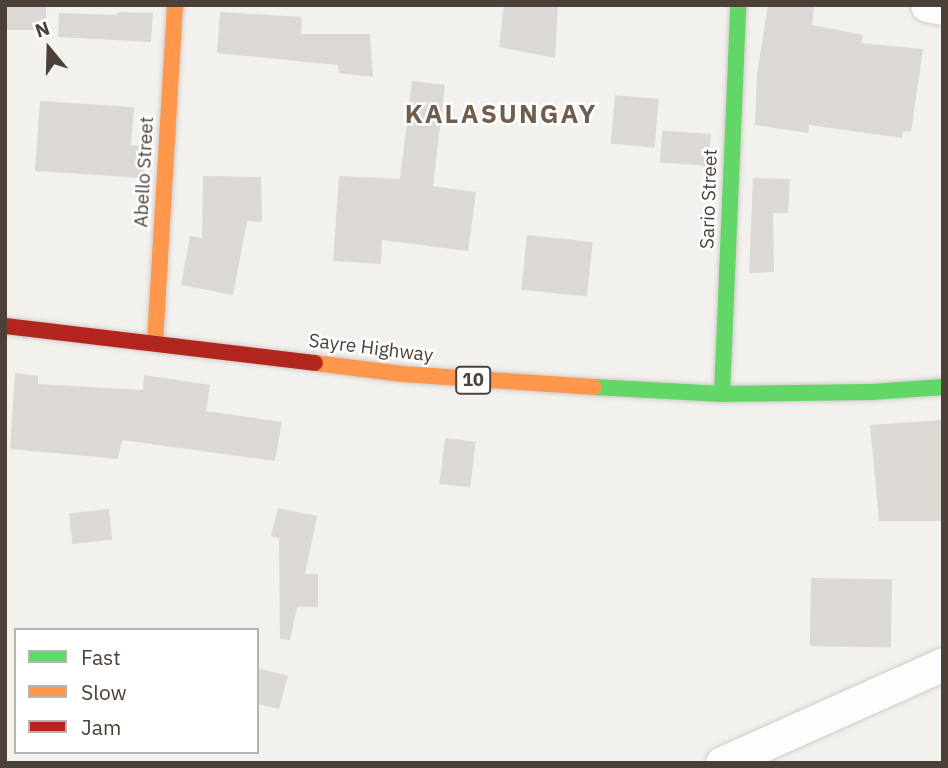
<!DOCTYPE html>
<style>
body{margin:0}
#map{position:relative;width:948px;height:768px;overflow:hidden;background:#f3f1ee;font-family:"IBM Plex Sans",sans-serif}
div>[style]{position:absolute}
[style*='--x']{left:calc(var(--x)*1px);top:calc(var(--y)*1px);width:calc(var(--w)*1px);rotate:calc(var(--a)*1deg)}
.building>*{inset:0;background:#dcd8d4;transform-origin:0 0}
.roads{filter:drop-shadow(0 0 2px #d0ccc8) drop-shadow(0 0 2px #d0ccc8)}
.street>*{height:33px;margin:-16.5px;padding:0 16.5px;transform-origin:16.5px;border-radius:16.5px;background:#fdfdfc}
.fast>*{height:16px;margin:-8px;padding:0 8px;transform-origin:8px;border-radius:8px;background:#63d668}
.slow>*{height:16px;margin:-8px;padding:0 8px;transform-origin:8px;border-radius:8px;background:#ff974d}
.jam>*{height:16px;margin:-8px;padding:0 8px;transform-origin:8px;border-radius:8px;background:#b3261e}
span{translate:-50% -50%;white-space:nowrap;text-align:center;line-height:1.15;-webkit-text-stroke:5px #fff;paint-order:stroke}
.shield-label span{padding:2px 5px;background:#fff;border:2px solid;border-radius:5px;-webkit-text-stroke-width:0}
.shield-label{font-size:18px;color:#4c4138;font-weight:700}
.street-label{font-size:19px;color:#4c4138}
.district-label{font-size:26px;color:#6f5d4e;font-weight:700;letter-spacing:2px}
.frame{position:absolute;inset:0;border:7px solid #4c4138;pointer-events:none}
.legend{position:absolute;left:14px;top:628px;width:245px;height:126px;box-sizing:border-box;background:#fff;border:2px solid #b7b3af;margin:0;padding:9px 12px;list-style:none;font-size:21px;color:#4c4138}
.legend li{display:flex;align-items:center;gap:14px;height:35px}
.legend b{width:35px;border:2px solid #b7b3af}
.north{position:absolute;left:14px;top:14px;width:70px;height:70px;-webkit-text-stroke:5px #fff;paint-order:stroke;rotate:341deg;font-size:19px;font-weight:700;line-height:28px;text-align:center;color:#4c4138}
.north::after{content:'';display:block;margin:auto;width:24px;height:32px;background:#4c4138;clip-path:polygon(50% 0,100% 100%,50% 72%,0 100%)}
</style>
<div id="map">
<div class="building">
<div style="left:5px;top:5px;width:41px;height:25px"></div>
<div style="clip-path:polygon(504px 5px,558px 5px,555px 58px,499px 47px)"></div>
<div style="clip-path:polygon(768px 5px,814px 5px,812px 25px,863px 35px,861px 43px,923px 49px,911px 132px,903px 131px,902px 138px,809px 125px,808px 133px,755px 125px,757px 74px)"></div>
<div style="clip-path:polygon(117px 12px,153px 13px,151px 42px,58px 37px,59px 13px,117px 15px)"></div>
<div style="clip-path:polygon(220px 12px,302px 17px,301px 34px,370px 34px,373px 77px,339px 73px,338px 65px,217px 53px)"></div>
<div style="clip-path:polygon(412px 81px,445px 85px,433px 186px,476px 192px,468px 251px,382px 240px,381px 264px,333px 261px,339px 176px,400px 179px)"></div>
<div style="left:615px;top:95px;width:44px;height:49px;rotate:5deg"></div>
<div style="clip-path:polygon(40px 101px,134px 107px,131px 145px,145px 146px,143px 178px,35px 171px)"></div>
<div style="left:711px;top:134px;width:32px;height:49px;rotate:94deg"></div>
<div style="clip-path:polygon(203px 176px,261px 177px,262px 222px,247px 221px,233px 295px,181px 285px,190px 236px,202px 238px)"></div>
<div style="clip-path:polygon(753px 178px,790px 179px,788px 213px,773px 213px,774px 272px,749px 273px)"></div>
<div style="left:527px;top:235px;width:66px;height:55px;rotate:6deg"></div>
<div style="clip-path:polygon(15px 373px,38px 376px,38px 384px,143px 390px,144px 375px,210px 385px,206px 411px,282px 422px,275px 461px,122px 440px,118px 459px,10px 449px)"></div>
<div style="clip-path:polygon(943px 420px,943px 521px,879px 521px,870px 425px)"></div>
<div style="left:445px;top:438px;width:31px;height:46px;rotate:7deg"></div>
<div style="clip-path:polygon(278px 508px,317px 516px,305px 574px,318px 574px,318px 607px,297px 607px,290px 640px,280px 639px,279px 538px,271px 536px)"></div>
<div style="left:109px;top:509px;width:31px;height:40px;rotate:84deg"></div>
<div style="left:811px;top:578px;width:81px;height:68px;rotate:1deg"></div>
<div style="clip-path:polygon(257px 668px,288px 676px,279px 709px,257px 704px)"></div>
</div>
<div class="roads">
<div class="street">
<div style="--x:927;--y:5;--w:16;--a:11"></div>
<div style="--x:722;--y:763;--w:242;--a:-24.1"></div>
</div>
<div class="fast">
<div style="--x:594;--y:387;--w:128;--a:3.1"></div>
<div style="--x:722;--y:394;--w:150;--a:-0.8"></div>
<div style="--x:872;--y:392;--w:71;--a:-4"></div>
<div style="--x:722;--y:394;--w:389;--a:-87.6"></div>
</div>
<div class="slow">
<div style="--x:155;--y:342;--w:338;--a:-86.6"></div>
<div style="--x:315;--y:363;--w:88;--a:7.2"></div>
<div style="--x:402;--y:374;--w:192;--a:3.9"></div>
</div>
<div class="jam">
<div style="--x:5;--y:326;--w:312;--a:6.8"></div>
</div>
</div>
<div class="shield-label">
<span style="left:473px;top:380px">10</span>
</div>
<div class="street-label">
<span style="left:144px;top:172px;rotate:-87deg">Abello Street</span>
<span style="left:709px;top:199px;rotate:-88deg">Sario Street</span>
<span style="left:371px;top:348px;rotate:7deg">Sayre Highway</span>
</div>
<div class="district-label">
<span style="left:501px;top:114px">KALASUNGAY</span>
</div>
<div class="frame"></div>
<ul class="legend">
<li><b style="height:9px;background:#63d668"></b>Fast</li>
<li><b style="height:9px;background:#ff974d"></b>Slow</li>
<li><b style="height:9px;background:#b3261e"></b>Jam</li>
</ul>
<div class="north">N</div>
</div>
